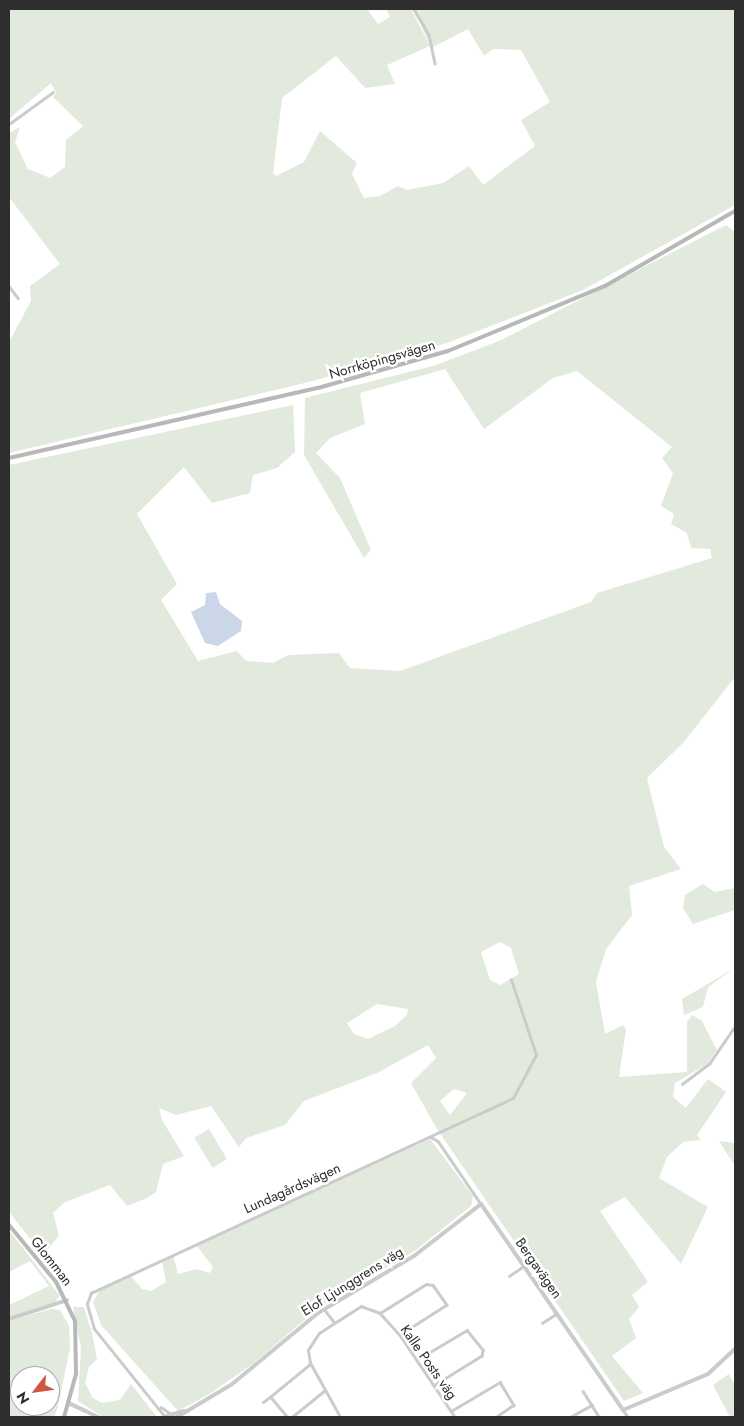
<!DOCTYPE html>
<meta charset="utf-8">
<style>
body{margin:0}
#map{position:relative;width:744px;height:1426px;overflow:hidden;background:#fff;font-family:Jost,sans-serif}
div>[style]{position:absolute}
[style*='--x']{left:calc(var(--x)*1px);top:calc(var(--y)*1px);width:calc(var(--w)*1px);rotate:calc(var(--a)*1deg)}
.green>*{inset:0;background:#e1eadd;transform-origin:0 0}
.water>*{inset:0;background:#cbd7e8}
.minor>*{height:2.5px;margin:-1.25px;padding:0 1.25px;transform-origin:1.25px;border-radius:1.25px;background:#cbcbcb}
.tertiary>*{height:4px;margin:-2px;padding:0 2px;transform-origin:2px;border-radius:2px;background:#cbcbcb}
.secondary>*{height:4px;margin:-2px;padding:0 2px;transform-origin:2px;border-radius:2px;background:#b8b8b8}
span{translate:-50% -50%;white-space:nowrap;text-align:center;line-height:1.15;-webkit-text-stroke:5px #fff;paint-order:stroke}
.street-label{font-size:14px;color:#2e2e2e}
.frame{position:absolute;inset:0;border:10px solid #2e2e2e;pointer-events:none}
.north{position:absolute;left:10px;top:1366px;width:50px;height:50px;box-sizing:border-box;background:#fff;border:1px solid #ababab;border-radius:50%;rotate:240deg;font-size:14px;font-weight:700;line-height:20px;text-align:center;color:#2e2e2e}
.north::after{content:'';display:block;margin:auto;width:18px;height:22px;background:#d25743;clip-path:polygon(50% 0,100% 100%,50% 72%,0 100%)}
</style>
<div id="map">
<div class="green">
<div style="clip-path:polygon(9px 9px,367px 9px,378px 24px,390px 17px,386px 9px,411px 9px,430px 46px,387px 65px,395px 84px,365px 88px,336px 56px,282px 98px,273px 173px,276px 176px,304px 162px,320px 131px,357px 163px,352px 174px,364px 198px,380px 196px,398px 186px,407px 190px,443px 183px,469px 166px,483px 185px,535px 146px,521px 120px,550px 102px,521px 50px,493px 49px,484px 56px,468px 29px,431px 48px,414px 9px,735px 9px,735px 205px,583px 290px,447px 343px,309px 382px,9px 453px,9px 342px,31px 301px,30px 286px,60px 264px,9px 197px,9px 133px,20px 127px,15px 142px,28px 169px,50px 178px,65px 167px,66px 140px,83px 126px,53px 97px,56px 93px,51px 83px,9px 119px)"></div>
<div style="clip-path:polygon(evenodd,726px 225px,735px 232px,735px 677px,683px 743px,647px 778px,664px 847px,681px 869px,629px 886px,632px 915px,606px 949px,596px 982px,605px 1034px,623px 1025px,626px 1029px,619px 1077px,687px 1072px,687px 1022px,692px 1015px,702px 1021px,717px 1050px,707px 1064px,675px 1083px,673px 1097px,686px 1108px,708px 1079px,726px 1092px,697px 1135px,701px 1140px,683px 1142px,667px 1157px,659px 1178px,708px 1207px,681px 1264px,625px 1197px,600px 1211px,648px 1282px,632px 1295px,639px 1307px,629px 1319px,636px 1338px,612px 1356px,643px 1393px,624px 1401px,437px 1129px,411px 1083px,436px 1058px,428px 1045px,377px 1073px,304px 1101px,285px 1125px,246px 1138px,239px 1147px,211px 1106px,176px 1115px,159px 1108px,162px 1120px,184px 1156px,163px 1164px,156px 1192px,147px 1198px,127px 1206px,110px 1185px,65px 1202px,53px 1213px,59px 1236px,43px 1255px,9px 1212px,9px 465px,293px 405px,295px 452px,277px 468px,253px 475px,250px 493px,212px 503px,184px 467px,137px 514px,177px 584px,161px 600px,198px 661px,237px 651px,246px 661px,273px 663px,288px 655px,339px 653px,350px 668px,400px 671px,591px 602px,597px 593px,712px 558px,710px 549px,691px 548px,687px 533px,671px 524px,674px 514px,661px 506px,673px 473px,662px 458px,672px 447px,577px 371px,553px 378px,484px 429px,445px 369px,360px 393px,365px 424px,330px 438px,316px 453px,340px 478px,371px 550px,364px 558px,304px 455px,305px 398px,433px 366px,499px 341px,726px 225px,500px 942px,511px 948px,519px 974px,500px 985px,490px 980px,481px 952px,500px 942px,726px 225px,377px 1004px,408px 1009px,407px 1015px,395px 1026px,368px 1039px,354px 1034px,347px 1023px,377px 1004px,726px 225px,454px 1089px,467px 1093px,450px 1115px,440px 1101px,454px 1089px)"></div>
<div style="clip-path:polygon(703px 884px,715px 892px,735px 888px,735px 910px,693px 924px,683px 908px,685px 895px)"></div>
<div style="clip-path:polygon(735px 968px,708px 987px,703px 1007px,684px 1015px,682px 999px)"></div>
<div style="left:209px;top:1129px;width:35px;height:17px;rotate:59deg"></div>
<div style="clip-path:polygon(430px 1139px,473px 1196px,471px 1206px,416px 1250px,322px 1305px,254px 1363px,211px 1393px,178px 1411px,101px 1325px,93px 1302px,100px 1290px,130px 1275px,142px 1289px,151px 1291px,166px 1282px,162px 1260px,173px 1255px,178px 1274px,197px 1269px,210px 1273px,213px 1267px,196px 1245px)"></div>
<div style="clip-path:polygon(719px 1141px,735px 1143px,735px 1166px)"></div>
<div style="clip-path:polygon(9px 1230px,60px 1296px,55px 1302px,9px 1317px,9px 1305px,49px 1286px,30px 1261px,9px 1272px)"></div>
<div style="clip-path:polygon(73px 1307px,84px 1307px,92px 1333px,97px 1359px,89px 1367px,85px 1383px,93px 1398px,102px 1403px,120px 1400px,131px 1384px,157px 1417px,103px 1417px,78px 1401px,81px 1348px)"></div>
<div style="clip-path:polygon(evenodd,51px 1309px,60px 1310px,69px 1326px,70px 1348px,58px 1407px,54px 1417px,9px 1417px,9px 1321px,51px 1309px,20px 1376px,50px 1376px,50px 1406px,20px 1406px,20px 1376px)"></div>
<div style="clip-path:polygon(729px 1374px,735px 1385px,735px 1417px,730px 1417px,713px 1385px)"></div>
</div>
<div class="water">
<div style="clip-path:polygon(216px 592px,220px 604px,242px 621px,241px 631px,218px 646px,205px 643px,191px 612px,205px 605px,206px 593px)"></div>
</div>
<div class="minor">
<div style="--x:414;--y:9;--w:30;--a:60"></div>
<div style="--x:429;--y:35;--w:29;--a:78"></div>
<div style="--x:9;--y:124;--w:54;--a:-36"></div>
<div style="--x:9;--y:286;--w:15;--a:53"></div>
<div style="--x:682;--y:1084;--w:34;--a:-37"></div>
<div style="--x:709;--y:1064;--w:46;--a:-55.6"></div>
<div style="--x:431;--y:1137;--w:8;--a:30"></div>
<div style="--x:438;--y:1141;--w:76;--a:55.7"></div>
<div style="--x:509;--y:1276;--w:18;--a:-34"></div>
<div style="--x:324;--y:1309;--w:16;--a:52"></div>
<div style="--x:380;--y:1313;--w:54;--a:-32.2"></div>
<div style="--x:426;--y:1284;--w:7;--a:8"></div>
<div style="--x:433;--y:1285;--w:24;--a:55"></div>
<div style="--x:447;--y:1305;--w:56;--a:147.4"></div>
<div style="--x:542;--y:1323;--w:17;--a:-33"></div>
<div style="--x:418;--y:1359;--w:57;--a:-30.6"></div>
<div style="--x:467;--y:1330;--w:26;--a:51"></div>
<div style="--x:483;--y:1350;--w:6;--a:99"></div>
<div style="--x:482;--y:1356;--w:55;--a:148.3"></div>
<div style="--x:583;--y:1391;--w:31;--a:58"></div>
<div style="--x:263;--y:1402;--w:9;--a:-36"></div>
<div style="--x:161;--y:1407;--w:11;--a:34"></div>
<div style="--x:623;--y:1410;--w:9;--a:54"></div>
<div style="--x:451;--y:1411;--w:57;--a:-30.6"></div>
<div style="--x:500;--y:1382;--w:27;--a:59"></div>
<div style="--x:514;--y:1405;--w:21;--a:145"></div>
<div style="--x:164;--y:1416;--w:112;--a:-128.8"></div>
<div style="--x:94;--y:1329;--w:26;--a:-106"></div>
<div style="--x:87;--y:1304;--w:12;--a:-70"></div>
<div style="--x:91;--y:1293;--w:465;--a:-24.8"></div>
<div style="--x:513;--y:1098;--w:49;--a:-61.9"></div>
<div style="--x:536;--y:1055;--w:79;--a:-108.4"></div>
<div style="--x:287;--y:1417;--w:26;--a:-130"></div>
<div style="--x:270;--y:1397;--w:52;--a:-39.5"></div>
<div style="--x:292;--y:1417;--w:41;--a:-39.1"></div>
<div style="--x:340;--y:1417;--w:62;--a:-119.1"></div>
<div style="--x:310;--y:1363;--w:13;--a:-99"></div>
<div style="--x:308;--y:1350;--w:20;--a:-57"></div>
<div style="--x:319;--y:1333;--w:50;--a:-32.7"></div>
<div style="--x:361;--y:1306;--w:20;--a:20"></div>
<div style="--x:380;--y:1313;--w:30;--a:48"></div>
<div style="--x:400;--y:1335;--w:99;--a:56.1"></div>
<div style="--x:570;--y:1417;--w:25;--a:-29"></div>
</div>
<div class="tertiary">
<div style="--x:9;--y:1319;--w:61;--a:-18.1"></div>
<div style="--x:69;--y:1403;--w:32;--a:26"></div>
<div style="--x:70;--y:1404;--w:17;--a:24"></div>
<div style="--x:163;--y:1417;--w:22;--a:-16"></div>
<div style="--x:177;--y:1417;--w:63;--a:-30.7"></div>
<div style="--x:231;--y:1385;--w:113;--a:-39.6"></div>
<div style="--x:318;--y:1313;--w:112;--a:-30.7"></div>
<div style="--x:414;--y:1256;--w:85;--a:-37.8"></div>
<div style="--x:481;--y:1204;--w:250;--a:55.4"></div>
<div style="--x:623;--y:1410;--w:92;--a:-23"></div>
<div style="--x:708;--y:1374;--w:37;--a:-43"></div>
</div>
<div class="secondary">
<div style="--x:9;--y:458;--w:317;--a:-12.8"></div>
<div style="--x:318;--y:388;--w:135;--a:-15.9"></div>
<div style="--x:448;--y:351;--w:170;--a:-22.5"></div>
<div style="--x:605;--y:286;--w:150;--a:-30"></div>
<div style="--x:9;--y:1225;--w:74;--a:50.5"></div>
<div style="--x:56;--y:1282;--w:43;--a:64"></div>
<div style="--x:75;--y:1321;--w:53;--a:88.9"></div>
<div style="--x:76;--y:1374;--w:45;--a:105.6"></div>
</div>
<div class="street-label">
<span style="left:382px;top:359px;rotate:-16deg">Norrköpingsvägen</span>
<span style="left:292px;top:1188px;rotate:-24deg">Lundagårdsvägen</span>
<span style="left:52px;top:1261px;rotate:52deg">Glomman</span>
<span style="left:539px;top:1268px;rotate:55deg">Bergavägen</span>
<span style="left:352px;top:1281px;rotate:-32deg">Elof Ljunggrens väg</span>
<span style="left:429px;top:1362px;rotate:55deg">Kalle Posts väg</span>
</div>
<div class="frame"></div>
<div class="north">N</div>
</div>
